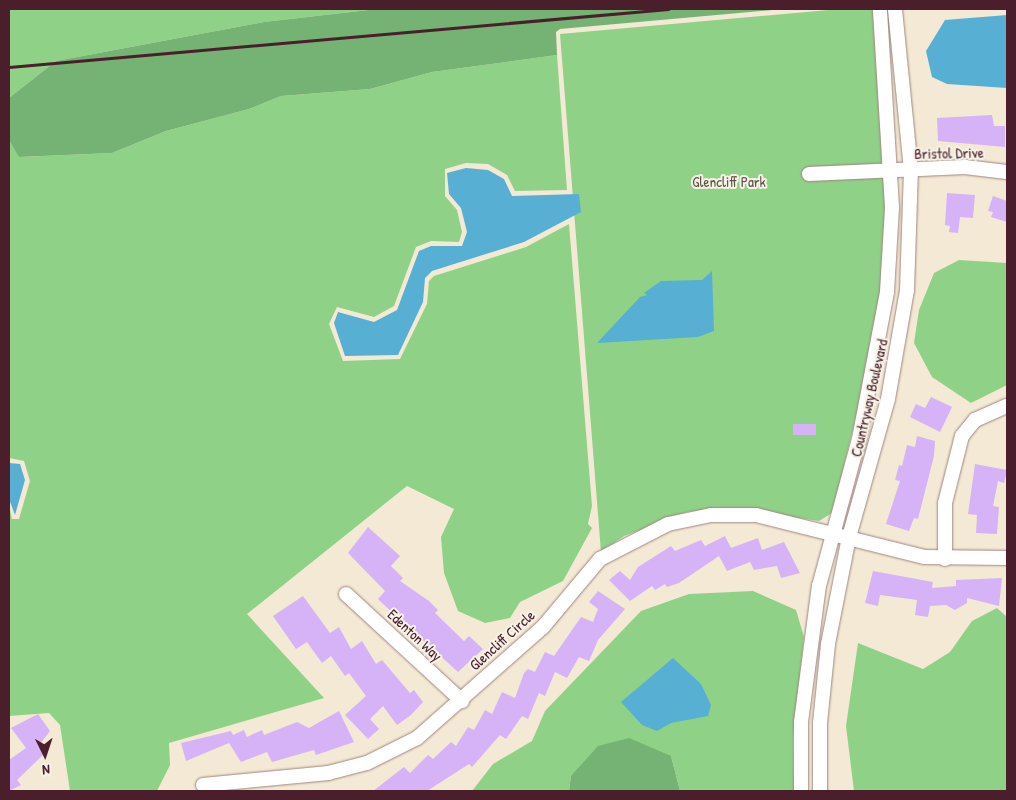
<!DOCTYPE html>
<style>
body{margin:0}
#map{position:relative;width:1016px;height:800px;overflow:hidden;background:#f4e9d4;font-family:"Patrick Hand",sans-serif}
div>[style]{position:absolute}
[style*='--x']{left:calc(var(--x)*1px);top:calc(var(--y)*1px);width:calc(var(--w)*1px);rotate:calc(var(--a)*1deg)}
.green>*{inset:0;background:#90d188}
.forest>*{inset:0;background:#74b374}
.water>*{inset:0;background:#57afd4}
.building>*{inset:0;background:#d5b3f6;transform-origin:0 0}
.roads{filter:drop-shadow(0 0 1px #9f8480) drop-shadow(0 0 1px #9f8480)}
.minor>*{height:14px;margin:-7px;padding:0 7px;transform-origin:7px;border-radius:7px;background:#fff}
.rail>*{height:3px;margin:-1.5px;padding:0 1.5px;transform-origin:1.5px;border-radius:1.5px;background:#4a1f2b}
span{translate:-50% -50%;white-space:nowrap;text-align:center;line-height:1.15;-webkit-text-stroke:4px #f7f3e8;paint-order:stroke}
.street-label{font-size:15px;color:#4a1f2b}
.park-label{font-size:15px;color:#5f5447}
.frame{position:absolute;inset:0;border:10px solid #4a1f2b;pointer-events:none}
.north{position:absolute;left:20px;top:730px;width:50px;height:50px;-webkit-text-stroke:4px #f7f3e8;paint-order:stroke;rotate:176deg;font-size:14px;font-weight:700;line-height:20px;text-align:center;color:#4a1f2b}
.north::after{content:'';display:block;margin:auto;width:18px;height:22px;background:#4a1f2b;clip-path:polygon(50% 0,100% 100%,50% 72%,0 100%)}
</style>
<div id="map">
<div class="green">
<div style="clip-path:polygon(9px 9px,377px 9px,264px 22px,56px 61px,9px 98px)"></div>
<div style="clip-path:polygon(840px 9px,875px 9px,887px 196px,877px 333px,832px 513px,819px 521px,732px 508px,687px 512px,624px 536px,601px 552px,560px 34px)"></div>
<div style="clip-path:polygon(557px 55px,567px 190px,515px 191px,507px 175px,488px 164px,466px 163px,445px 169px,445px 196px,457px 210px,462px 232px,459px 242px,431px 241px,416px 247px,394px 306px,374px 317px,337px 307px,329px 324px,343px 361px,400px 359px,427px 304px,429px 281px,434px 276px,526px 247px,569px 224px,592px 506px,588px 524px,592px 528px,563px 581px,520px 602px,510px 618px,485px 623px,458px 611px,444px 573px,441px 537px,454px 509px,407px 486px,247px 614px,324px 698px,169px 743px,170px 765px,157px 791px,70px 791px,60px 725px,49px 713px,9px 716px,9px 505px,12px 519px,19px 519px,30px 481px,24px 461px,9px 458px,9px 140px,20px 157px,112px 153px,166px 131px,249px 109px,281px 96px,370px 89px,432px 72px)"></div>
<div style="clip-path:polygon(959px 260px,1007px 263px,1007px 385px,971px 403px,932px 377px,914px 343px,919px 310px,934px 273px)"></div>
<div style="clip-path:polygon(753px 591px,796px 610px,804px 637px,793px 738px,794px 791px,680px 791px,671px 756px,571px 776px,569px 791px,472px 791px,493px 764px,532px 741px,545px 711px,641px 611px,689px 594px)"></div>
<div style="clip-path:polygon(997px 608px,1007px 617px,1007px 791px,854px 791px,846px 726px,858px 643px,923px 669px,950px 652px,972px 621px)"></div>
</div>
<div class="forest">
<div style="clip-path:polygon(377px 9px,783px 9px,560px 29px,556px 32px,557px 55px,432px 72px,370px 89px,281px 96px,249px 109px,166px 131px,112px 153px,19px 157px,9px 140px,9px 98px,56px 61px,264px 22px)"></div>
<div style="clip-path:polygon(629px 738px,671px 756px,680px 791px,569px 791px,571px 776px,598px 746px)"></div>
</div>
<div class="water">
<div style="clip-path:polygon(1007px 15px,1007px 88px,947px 84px,932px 77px,926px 51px,945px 20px)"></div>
<div style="clip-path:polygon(466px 168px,488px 170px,504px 179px,512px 196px,579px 194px,581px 212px,524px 242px,432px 271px,425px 278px,423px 302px,398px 355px,345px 356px,334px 323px,338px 312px,374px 322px,397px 310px,419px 251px,431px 246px,462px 246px,467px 232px,461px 208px,449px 194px,447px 173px)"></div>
<div style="clip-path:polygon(712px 271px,714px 331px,698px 337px,597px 343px,640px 297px,647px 295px,644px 293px,661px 281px,702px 280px)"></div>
<div style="clip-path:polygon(9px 463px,20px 464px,25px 480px,15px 515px,9px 499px)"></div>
<div style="clip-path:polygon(673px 658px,701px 684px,711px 705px,708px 716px,671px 723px,657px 731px,642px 725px,621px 702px)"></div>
</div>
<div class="building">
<div style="clip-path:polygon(992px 115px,994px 126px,1005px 126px,1005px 147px,938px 141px,937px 118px)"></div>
<div style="clip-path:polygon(947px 193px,975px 195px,973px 218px,960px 217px,958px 233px,949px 232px,950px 226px,945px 225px)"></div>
<div style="clip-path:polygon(993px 196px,1007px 201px,1007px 222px,991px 217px,993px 212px,988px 211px)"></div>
<div style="clip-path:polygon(931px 397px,952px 407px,940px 432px,910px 417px,916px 404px,925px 408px)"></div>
<div style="left:816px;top:424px;width:11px;height:23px;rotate:90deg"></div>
<div style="clip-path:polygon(917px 436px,935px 441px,934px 456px,918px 519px,914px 518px,909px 531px,886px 524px,900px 481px,895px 480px,899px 465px,902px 466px,907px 445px,915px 447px)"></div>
<div style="clip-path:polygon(975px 464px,1007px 470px,1004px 483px,998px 481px,993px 506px,999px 507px,997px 534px,976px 533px,977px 515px,968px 514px)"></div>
<div style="clip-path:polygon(368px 527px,400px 556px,391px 566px,403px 578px,400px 581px,429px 601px,438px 610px,435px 613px,464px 641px,469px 636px,483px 649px,458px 672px,382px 603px,378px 599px,385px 591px,348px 553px)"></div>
<div style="clip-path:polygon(725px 536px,731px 548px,758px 538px,762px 550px,784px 542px,800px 573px,781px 578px,777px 566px,754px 570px,750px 562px,727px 571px,719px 556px,679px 583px,667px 587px,665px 584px,655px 590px,652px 586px,630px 601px,609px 580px,620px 571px,630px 580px,638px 567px,671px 546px,675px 551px,701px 540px,705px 546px)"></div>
<div style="clip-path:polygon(873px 571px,933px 582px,932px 588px,956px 586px,956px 580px,1002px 578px,999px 606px,967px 598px,967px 603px,955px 610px,946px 605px,930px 606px,928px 617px,915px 615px,917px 600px,880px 595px,878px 606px,865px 603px)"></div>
<div style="clip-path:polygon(598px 591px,625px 609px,598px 640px,589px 661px,579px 657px,567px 678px,555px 672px,545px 696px,539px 693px,528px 719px,522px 716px,506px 739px,500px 735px,472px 767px,469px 764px,427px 791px,373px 791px,404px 767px,410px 773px,428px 755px,433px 759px,451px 742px,456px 746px,468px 727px,474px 730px,485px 710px,492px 714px,502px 692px,515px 698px,524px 673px,528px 669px,535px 672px,545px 652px,554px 656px,581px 617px,593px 622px,598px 609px,589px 602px)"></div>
<div style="clip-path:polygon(303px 596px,330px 633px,339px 627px,351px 649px,362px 641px,376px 664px,382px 660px,410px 693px,414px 690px,423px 702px,411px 715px,397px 725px,383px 706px,370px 719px,379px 729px,368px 739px,345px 715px,366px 696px,349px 673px,345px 676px,331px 656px,322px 663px,307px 642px,296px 649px,273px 616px)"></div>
<div style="clip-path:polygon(339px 711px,354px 742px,316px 755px,314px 750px,272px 762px,267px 752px,241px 762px,229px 743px,186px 761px,181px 743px,231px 731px,233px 735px,244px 730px,247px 737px,262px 730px,264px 735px,297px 722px,309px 728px)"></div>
<div style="clip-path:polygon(38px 714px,50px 731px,40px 744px,46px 752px,17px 780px,21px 785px,9px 791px,9px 760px,26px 748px,11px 728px)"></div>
</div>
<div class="roads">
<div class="minor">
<div style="--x:809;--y:174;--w:156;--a:-2.6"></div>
<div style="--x:965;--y:167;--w:42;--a:6.8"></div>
<div style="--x:945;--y:559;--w:56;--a:-90"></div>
<div style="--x:945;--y:503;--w:69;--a:-75.8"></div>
<div style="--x:962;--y:436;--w:21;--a:-51"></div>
<div style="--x:975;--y:420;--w:35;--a:-24"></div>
<div style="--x:346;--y:594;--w:158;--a:42.7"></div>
<div style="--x:203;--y:785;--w:126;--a:-5.5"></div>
<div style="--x:328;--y:773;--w:40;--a:-14.4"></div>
<div style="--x:367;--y:763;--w:56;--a:-26.6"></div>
<div style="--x:417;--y:738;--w:168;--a:-41.4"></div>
<div style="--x:543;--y:627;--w:89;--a:-50"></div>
<div style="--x:600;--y:559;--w:76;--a:-27.2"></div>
<div style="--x:668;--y:524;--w:44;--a:-11.8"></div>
<div style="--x:711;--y:515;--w:45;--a:0"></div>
<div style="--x:756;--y:515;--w:173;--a:14"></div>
<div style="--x:924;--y:557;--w:83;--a:0.7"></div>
<div style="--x:801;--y:791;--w:69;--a:-90"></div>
<div style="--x:801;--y:722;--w:137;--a:-82.5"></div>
<div style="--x:819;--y:586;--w:152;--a:-74.8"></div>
<div style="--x:859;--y:439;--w:150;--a:-79.2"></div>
<div style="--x:887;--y:292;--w:85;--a:-86.6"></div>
<div style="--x:892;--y:207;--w:198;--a:-93.5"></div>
<div style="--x:820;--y:791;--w:68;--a:-90"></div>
<div style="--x:820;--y:723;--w:79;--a:-84.2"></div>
<div style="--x:828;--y:644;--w:109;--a:-78.9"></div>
<div style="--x:849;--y:537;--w:143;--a:-74.2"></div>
<div style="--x:888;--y:399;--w:111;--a:-80.1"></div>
<div style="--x:907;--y:290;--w:120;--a:-88.1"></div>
<div style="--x:911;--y:170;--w:162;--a:-95.7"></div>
</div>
</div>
<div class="rail">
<div style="--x:9;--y:67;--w:662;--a:-5.03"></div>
</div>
<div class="street-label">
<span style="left:949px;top:153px;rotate:-1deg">Bristol Drive</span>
<span style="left:869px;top:398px;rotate:-77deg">Countryway Boulevard</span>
<span style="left:415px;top:635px;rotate:43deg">Edenton Way</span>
<span style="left:502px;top:640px;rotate:-42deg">Glencliff Circle</span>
</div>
<div class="park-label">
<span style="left:729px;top:182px">Glencliff Park</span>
</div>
<div class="frame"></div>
<div class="north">N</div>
</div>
